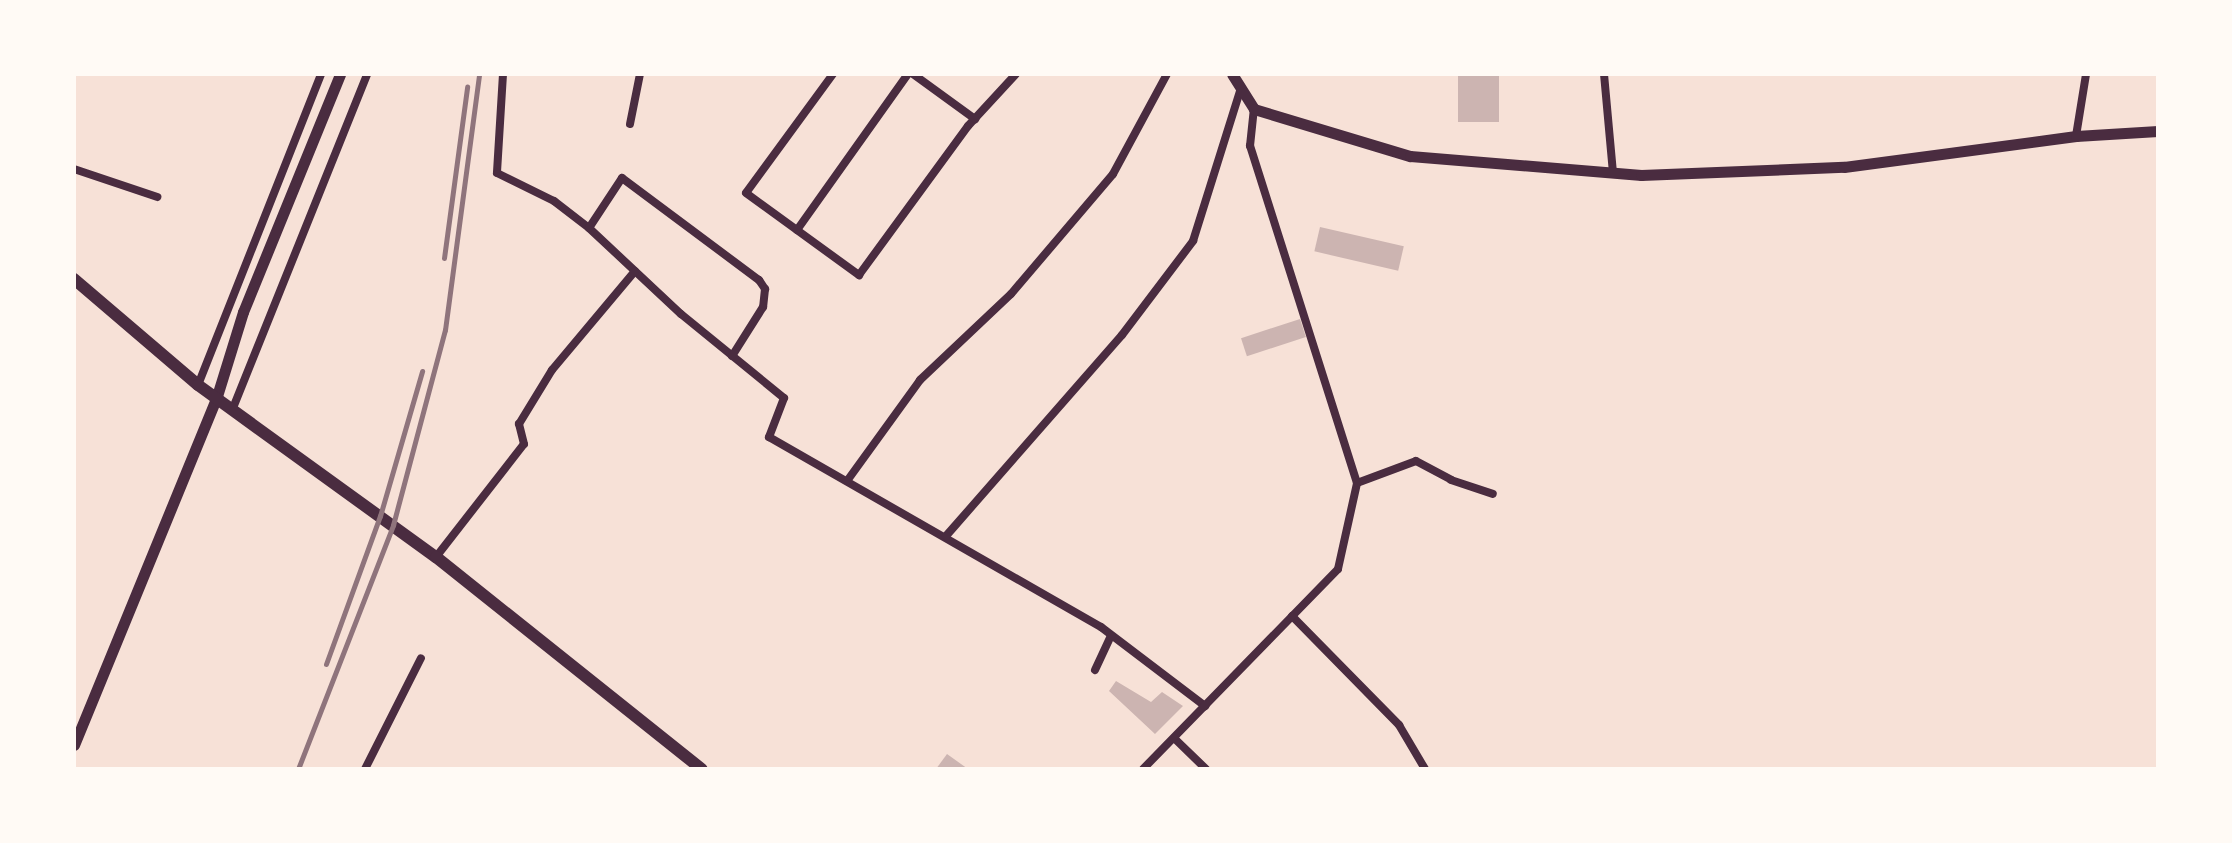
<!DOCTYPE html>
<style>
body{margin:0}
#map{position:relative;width:2232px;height:843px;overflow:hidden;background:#f7e1d7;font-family:"IBM Plex Serif",serif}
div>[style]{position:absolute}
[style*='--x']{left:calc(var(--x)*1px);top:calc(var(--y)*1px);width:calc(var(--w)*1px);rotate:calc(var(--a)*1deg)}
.building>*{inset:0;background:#ccb4b1;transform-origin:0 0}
.minor>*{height:8px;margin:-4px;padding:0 4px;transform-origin:4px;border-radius:4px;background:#4a2c40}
.tertiary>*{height:11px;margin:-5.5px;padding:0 5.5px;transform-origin:5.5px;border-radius:5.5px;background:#4a2c40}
.secondary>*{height:12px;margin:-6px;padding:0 6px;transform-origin:6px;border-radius:6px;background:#4a2c40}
.rail>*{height:5px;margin:-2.5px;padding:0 2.5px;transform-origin:2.5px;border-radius:2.5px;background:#8f747c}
span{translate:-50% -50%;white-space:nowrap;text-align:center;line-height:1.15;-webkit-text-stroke:6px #fffaf5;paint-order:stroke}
.frame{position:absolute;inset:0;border:76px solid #fffaf5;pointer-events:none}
</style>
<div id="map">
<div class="building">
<div style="left:1458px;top:74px;width:41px;height:48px"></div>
<div style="left:1320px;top:227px;width:86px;height:25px;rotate:13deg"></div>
<div style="left:1300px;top:319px;width:19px;height:62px;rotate:72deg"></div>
<div style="clip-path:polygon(1116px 681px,1151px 702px,1162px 692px,1183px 706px,1155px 734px,1109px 691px)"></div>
<div style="clip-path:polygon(947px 754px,968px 769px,936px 769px)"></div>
</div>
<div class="minor">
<div style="--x:503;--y:74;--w:99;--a:93.5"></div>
<div style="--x:497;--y:173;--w:64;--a:26.2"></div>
<div style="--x:554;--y:201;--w:44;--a:37.6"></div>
<div style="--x:589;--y:228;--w:126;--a:43.1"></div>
<div style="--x:681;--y:314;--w:133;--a:39.2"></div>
<div style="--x:784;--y:398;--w:42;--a:111"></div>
<div style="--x:769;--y:437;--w:383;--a:29.8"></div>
<div style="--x:1101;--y:627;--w:131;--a:37.2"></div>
<div style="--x:833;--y:74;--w:147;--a:126.2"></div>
<div style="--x:746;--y:193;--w:140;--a:36"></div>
<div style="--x:859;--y:275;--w:185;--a:-53.8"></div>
<div style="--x:968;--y:126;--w:71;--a:-47.3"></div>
<div style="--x:913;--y:74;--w:77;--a:36"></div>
<div style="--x:1604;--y:74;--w:98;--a:84.8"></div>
<div style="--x:630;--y:124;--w:51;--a:-78.7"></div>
<div style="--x:2076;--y:136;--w:63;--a:-80.8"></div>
<div style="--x:74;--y:169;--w:88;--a:18.6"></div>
<div style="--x:589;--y:228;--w:60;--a:-56.6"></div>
<div style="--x:622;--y:178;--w:171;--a:36.7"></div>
<div style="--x:759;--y:280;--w:11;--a:56"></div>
<div style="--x:765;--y:289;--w:18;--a:96"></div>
<div style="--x:763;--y:307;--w:58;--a:122.3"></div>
<div style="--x:797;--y:230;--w:191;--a:-54.6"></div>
<div style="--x:198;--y:385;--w:334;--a:-68.4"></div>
<div style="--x:233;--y:408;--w:360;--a:-68.1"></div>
<div style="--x:847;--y:481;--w:125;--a:-54.1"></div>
<div style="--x:920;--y:380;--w:125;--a:-43.4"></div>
<div style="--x:1011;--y:294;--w:157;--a:-49.6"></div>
<div style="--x:1113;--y:174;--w:114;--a:-61.6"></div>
<div style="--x:1357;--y:483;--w:63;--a:-20.4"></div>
<div style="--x:1416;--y:461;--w:40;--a:28"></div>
<div style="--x:1451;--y:480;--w:44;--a:18.4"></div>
<div style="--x:946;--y:536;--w:267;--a:-48.8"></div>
<div style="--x:1122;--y:335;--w:118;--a:-52.9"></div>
<div style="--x:1193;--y:241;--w:160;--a:-72.6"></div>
<div style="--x:436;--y:557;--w:143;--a:-52.1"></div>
<div style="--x:524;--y:444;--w:21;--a:-104"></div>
<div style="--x:519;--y:424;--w:63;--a:-58.6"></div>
<div style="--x:552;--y:370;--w:129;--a:-50"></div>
<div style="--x:1292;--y:616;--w:153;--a:45.5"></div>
<div style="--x:1399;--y:725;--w:51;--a:59.4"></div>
<div style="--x:1095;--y:670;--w:38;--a:-65"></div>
<div style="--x:1174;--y:738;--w:45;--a:44.1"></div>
<div style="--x:365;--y:769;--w:124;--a:-63.2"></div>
<div style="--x:1143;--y:769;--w:279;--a:-45.7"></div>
<div style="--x:1338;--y:569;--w:88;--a:-77.5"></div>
<div style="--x:1357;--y:483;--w:354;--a:-107.6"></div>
<div style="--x:1250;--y:146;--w:37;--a:-84"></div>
</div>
<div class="tertiary">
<div style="--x:1232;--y:74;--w:41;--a:57.8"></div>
<div style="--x:1254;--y:109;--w:163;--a:16.8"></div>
<div style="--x:1410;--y:156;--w:232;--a:4.7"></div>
<div style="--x:1641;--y:175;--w:203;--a:-2.3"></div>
<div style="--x:1844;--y:167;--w:234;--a:-7.6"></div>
<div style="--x:2076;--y:136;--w:82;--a:-3.5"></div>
<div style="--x:74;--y:745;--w:377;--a:-67.7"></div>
<div style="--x:217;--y:396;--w:88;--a:-72.8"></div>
<div style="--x:243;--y:312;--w:257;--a:-67.8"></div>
</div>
<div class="secondary">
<div style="--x:74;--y:279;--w:163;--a:40.5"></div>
<div style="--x:198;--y:385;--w:294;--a:35.9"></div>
<div style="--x:436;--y:557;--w:340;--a:38.6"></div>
</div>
<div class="rail">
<div style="--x:444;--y:258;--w:173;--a:-82.3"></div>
<div style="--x:326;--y:664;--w:158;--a:-70"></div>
<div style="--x:380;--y:516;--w:151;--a:-73.8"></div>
<div style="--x:298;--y:769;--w:262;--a:-68.7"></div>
<div style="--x:393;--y:525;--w:202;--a:-75.1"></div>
<div style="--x:445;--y:330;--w:258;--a:-82.4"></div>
</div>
<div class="frame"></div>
</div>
